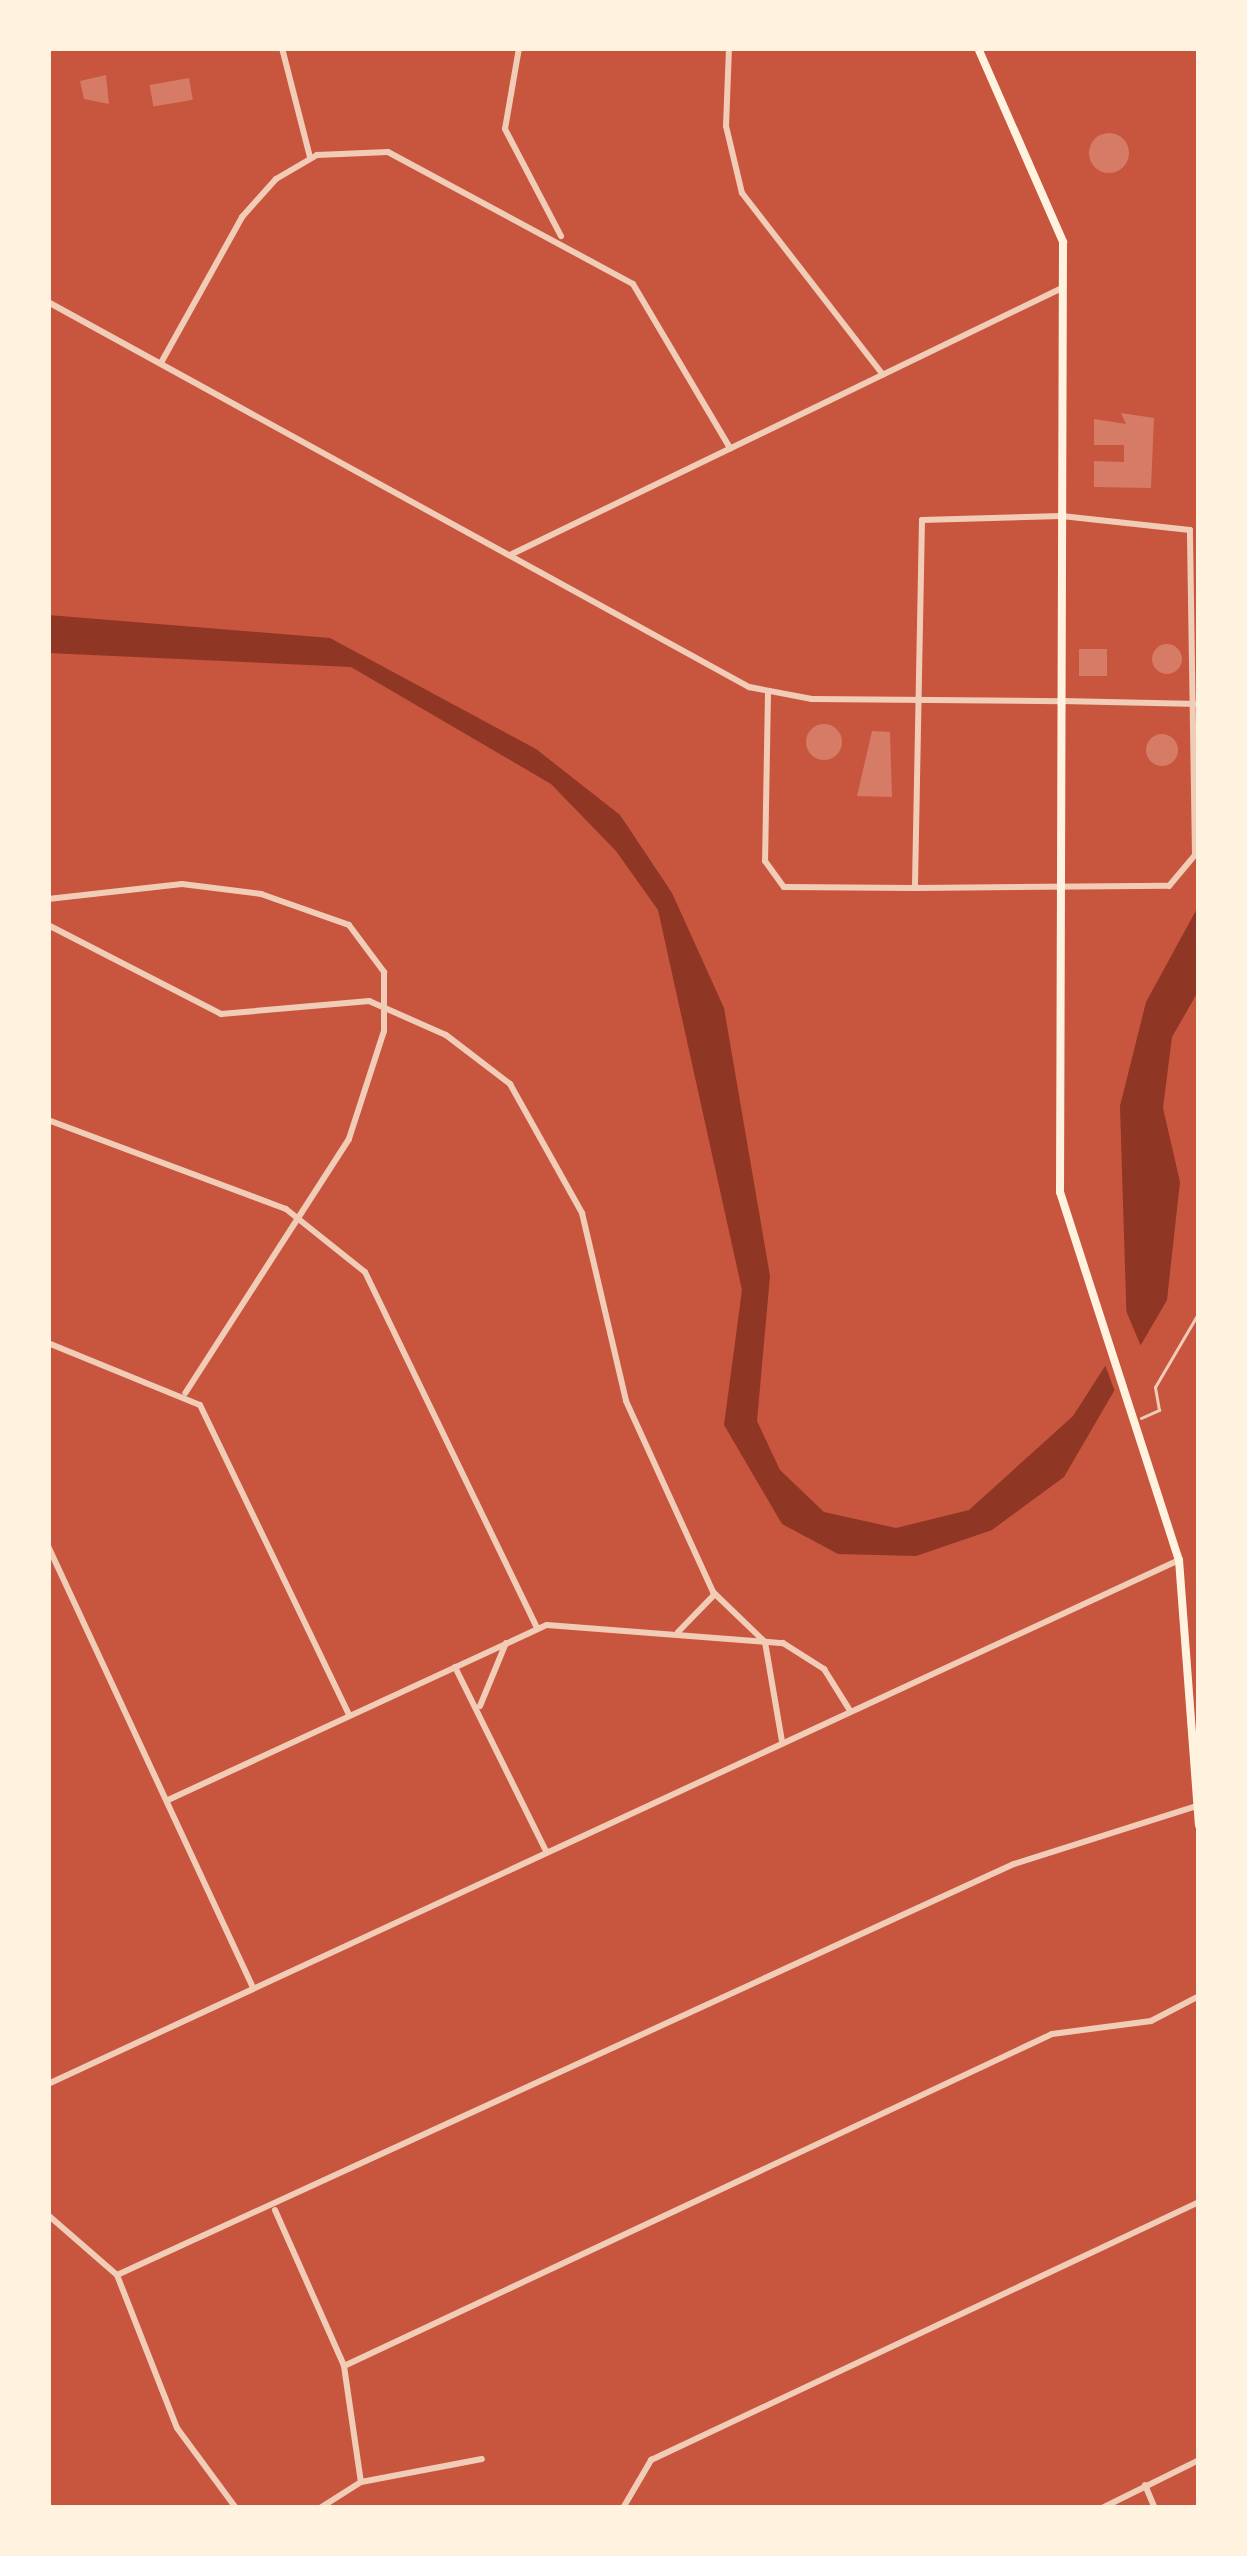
<!DOCTYPE html>
<style>
body{margin:0}
#map{position:relative;width:1247px;height:2556px;overflow:hidden;background:#c8553d;font-family:"Titillium Web",sans-serif}
div>[style]{position:absolute}
[style*='--x']{left:calc(var(--x)*1px);top:calc(var(--y)*1px);width:calc(var(--w)*1px);rotate:calc(var(--a)*1deg)}
.water>*{inset:0;background:#8f3625}
.pier>*{inset:0;background:#c8553d}
.building>*{inset:0;background:#d67c66;transform-origin:0 0}
.round{border-radius:50%}
.service>*{height:3px;margin:-1.5px;padding:0 1.5px;transform-origin:1.5px;border-radius:1.5px;background:#f1ccb7}
.minor>*{height:6px;margin:-3px;padding:0 3px;transform-origin:3px;border-radius:3px;background:#f1ccb7}
.tertiary>*{height:6px;margin:-3px;padding:0 3px;transform-origin:3px;border-radius:3px;background:#f1ccb7}
.secondary>*{height:8px;margin:-4px;padding:0 4px;transform-origin:4px;border-radius:4px;background:#fff3e0}
span{translate:-50% -50%;white-space:nowrap;text-align:center;line-height:1.15;-webkit-text-stroke:9px #fff3e0;paint-order:stroke}
.frame{position:absolute;inset:0;border:51px solid #fff3e0;pointer-events:none}
</style>
<div id="map">
<div class="water">
<div style="clip-path:polygon(48px 615px,330px 638px,536px 749px,620px 815px,672px 893px,724px 1008px,770px 1276px,757px 1421px,780px 1470px,824px 1512px,896px 1528px,969px 1510px,1073px 1416px,1127px 1332px,1120px 1106px,1146px 1002px,1199px 905px,1199px 990px,1172px 1037px,1163px 1108px,1180px 1182px,1167px 1300px,1064px 1477px,992px 1530px,916px 1556px,838px 1554px,782px 1524px,724px 1425px,742px 1290px,658px 910px,616px 851px,551px 784px,351px 667px,48px 653px)"></div>
</div>
<div class="pier">
<div style="clip-path:polygon(1124px 1306px,1146px 1358px,1118px 1400px,1103px 1359px)"></div>
</div>
<div class="building">
<div style="clip-path:polygon(106px 75px,109px 104px,84px 99px,80px 81px)"></div>
<div style="left:189px;top:78px;width:22px;height:40px;rotate:80deg"></div>
<div class="round" style="left:1089px;top:133px;width:40px;height:40px"></div>
<div style="clip-path:polygon(1121px 413px,1154px 418px,1151px 488px,1094px 487px,1094px 461px,1124px 462px,1124px 445px,1094px 445px,1094px 419px,1126px 424px)"></div>
<div class="round" style="left:1152px;top:644px;width:30px;height:30px"></div>
<div style="left:1079px;top:649px;width:28px;height:27px"></div>
<div class="round" style="left:806px;top:724px;width:36px;height:36px"></div>
<div style="clip-path:polygon(872px 731px,890px 732px,892px 797px,857px 796px)"></div>
<div class="round" style="left:1146px;top:734px;width:32px;height:32px"></div>
</div>
<div class="service">
<div style="--x:1141;--y:1418;--w:20;--a:-24"></div>
<div style="--x:1159;--y:1410;--w:23;--a:-100"></div>
<div style="--x:1155;--y:1387;--w:87;--a:-59.6"></div>
</div>
<div class="minor">
<div style="--x:282;--y:48;--w:113;--a:75.6"></div>
<div style="--x:519;--y:48;--w:82;--a:99.8"></div>
<div style="--x:505;--y:129;--w:121;--a:62.4"></div>
<div style="--x:729;--y:48;--w:78;--a:92.2"></div>
<div style="--x:726;--y:126;--w:69;--a:76.6"></div>
<div style="--x:742;--y:193;--w:230;--a:52.2"></div>
<div style="--x:48;--y:302;--w:800;--a:28.78"></div>
<div style="--x:749;--y:687;--w:64;--a:10.8"></div>
<div style="--x:812;--y:699;--w:250;--a:0.5"></div>
<div style="--x:162;--y:361;--w:165;--a:-60.9"></div>
<div style="--x:242;--y:217;--w:51;--a:-48.2"></div>
<div style="--x:276;--y:179;--w:48;--a:-30.3"></div>
<div style="--x:317;--y:155;--w:71;--a:-2.4"></div>
<div style="--x:388;--y:152;--w:278;--a:28.3"></div>
<div style="--x:633;--y:284;--w:191;--a:59.4"></div>
<div style="--x:512;--y:554;--w:611;--a:-25.81"></div>
<div style="--x:768;--y:693;--w:168;--a:91"></div>
<div style="--x:765;--y:861;--w:32;--a:54"></div>
<div style="--x:784;--y:887;--w:131;--a:0.4"></div>
<div style="--x:915;--y:888;--w:254;--a:-0.5"></div>
<div style="--x:1169;--y:886;--w:40;--a:-50"></div>
<div style="--x:1195;--y:855;--w:325;--a:-90.9"></div>
<div style="--x:1190;--y:530;--w:129;--a:-173.8"></div>
<div style="--x:1062;--y:516;--w:140;--a:178.4"></div>
<div style="--x:922;--y:520;--w:368;--a:91.1"></div>
<div style="--x:48;--y:899;--w:135;--a:-6.4"></div>
<div style="--x:182;--y:884;--w:80;--a:7.2"></div>
<div style="--x:261;--y:894;--w:93;--a:19.4"></div>
<div style="--x:349;--y:925;--w:59;--a:53.3"></div>
<div style="--x:384;--y:972;--w:59;--a:90"></div>
<div style="--x:384;--y:1031;--w:114;--a:108"></div>
<div style="--x:349;--y:1139;--w:302;--a:122.8"></div>
<div style="--x:48;--y:925;--w:195;--a:27.2"></div>
<div style="--x:221;--y:1014;--w:149;--a:-5"></div>
<div style="--x:369;--y:1001;--w:84;--a:23.8"></div>
<div style="--x:446;--y:1035;--w:81;--a:37.4"></div>
<div style="--x:510;--y:1084;--w:148;--a:60.8"></div>
<div style="--x:582;--y:1213;--w:193;--a:76.8"></div>
<div style="--x:626;--y:1401;--w:210;--a:65.5"></div>
<div style="--x:713;--y:1592;--w:72;--a:43.9"></div>
<div style="--x:765;--y:1642;--w:100;--a:80.3"></div>
<div style="--x:48;--y:1120;--w:254;--a:20.5"></div>
<div style="--x:286;--y:1209;--w:101;--a:38.6"></div>
<div style="--x:365;--y:1272;--w:395;--a:64.2"></div>
<div style="--x:48;--y:1343;--w:164;--a:22.2"></div>
<div style="--x:200;--y:1405;--w:344;--a:64.3"></div>
<div style="--x:48;--y:1546;--w:487;--a:65.1"></div>
<div style="--x:678;--y:1632;--w:50;--a:-45.8"></div>
<div style="--x:455;--y:1667;--w:205;--a:63.7"></div>
<div style="--x:480;--y:1706;--w:68;--a:-67.6"></div>
<div style="--x:168;--y:1800;--w:417;--a:-24.8"></div>
<div style="--x:547;--y:1625;--w:237;--a:4.4"></div>
<div style="--x:783;--y:1643;--w:49;--a:32.4"></div>
<div style="--x:824;--y:1669;--w:47;--a:58"></div>
<div style="--x:275;--y:2210;--w:171;--a:66.1"></div>
<div style="--x:344;--y:2366;--w:117;--a:81.7"></div>
<div style="--x:48;--y:2215;--w:91;--a:41"></div>
<div style="--x:117;--y:2275;--w:164;--a:68.6"></div>
<div style="--x:177;--y:2428;--w:99;--a:53.6"></div>
<div style="--x:117;--y:2275;--w:987;--a:-24.62"></div>
<div style="--x:1014;--y:1864;--w:192;--a:-17.6"></div>
<div style="--x:344;--y:2366;--w:782;--a:-25.12"></div>
<div style="--x:1052;--y:2034;--w:100;--a:-7.5"></div>
<div style="--x:1151;--y:2021;--w:54;--a:-27.5"></div>
<div style="--x:1145;--y:2485;--w:25;--a:67"></div>
<div style="--x:320;--y:2508;--w:49;--a:-32.4"></div>
<div style="--x:361;--y:2482;--w:123;--a:-10.8"></div>
<div style="--x:623;--y:2508;--w:56;--a:-59.7"></div>
<div style="--x:651;--y:2460;--w:606;--a:-25.21"></div>
<div style="--x:1102;--y:2508;--w:108;--a:-26.3"></div>
</div>
<div class="tertiary">
<div style="--x:1062;--y:701;--w:137;--a:1.3"></div>
<div style="--x:48;--y:2084;--w:1246;--a:-24.86"></div>
</div>
<div class="secondary">
<div style="--x:978;--y:48;--w:212;--a:66.3"></div>
<div style="--x:1063;--y:242;--w:950;--a:90.18"></div>
<div style="--x:1060;--y:1192;--w:387;--a:72.1"></div>
<div style="--x:1179;--y:1560;--w:266;--a:85.7"></div>
</div>
<div class="frame"></div>
</div>
